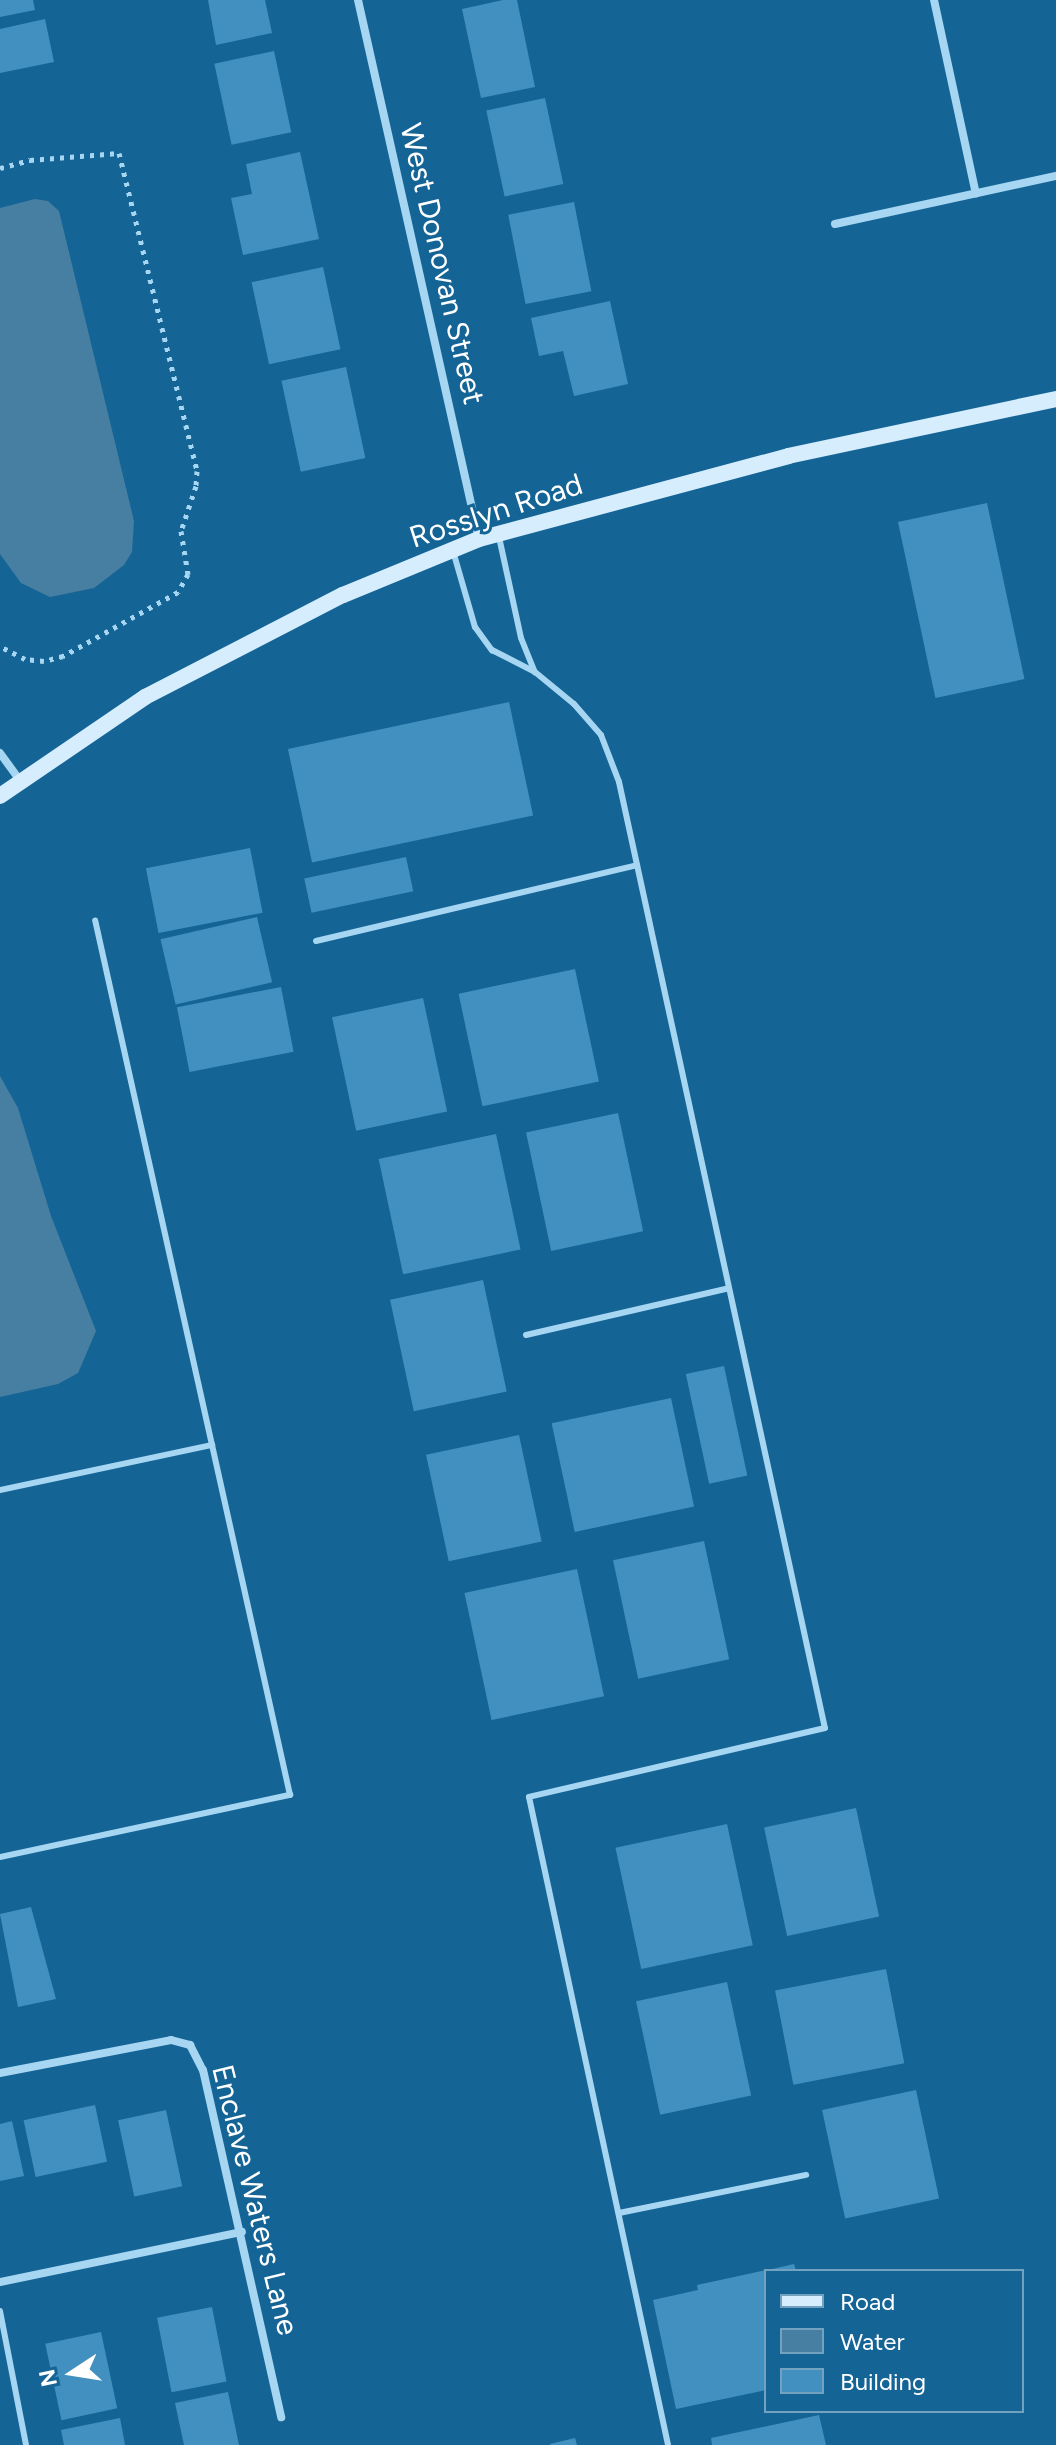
<!DOCTYPE html>
<style>
body{margin:0}
#map{position:relative;width:1056px;height:2445px;overflow:hidden;background:#156496;font-family:Figtree,sans-serif}
div>[style]{position:absolute}
[style*='--x']{left:calc(var(--x)*1px);top:calc(var(--y)*1px);width:calc(var(--w)*1px);rotate:calc(var(--a)*1deg)}
.water>*{inset:0;background:#477fa2}
.building>*{inset:0;background:#4290bf;transform-origin:0 0}
.path>*{height:5px;margin-top:-2.5px;transform-origin:0;background:repeating-linear-gradient(90deg,#a6d6f2 0 4px,transparent 0 10px)}
.lane>*{height:6px;margin:-3px;padding:0 3px;transform-origin:3px;border-radius:3px;background:#a6d6f2}
.street>*{height:8px;margin:-4px;padding:0 4px;transform-origin:4px;border-radius:4px;background:#a6d6f2}
.secondary>*{height:16px;margin:-8px;padding:0 8px;transform-origin:8px;border-radius:8px;background:#d5edfc}
span{translate:-50% -50%;white-space:nowrap;text-align:center;line-height:1.15;-webkit-text-stroke:6px #156496;paint-order:stroke}
.street-label{font-size:30px;color:#fff}
.legend{position:absolute;left:764px;top:2269px;width:260px;height:144px;box-sizing:border-box;background:#156496;border:2px solid #73a2c0;margin:0;padding:10px 14px;list-style:none;font-size:24px;color:#fff}
.legend li{display:flex;align-items:center;gap:16px;height:40px}
.legend b{width:40px;border:2px solid #73a2c0}
.north{position:absolute;left:32px;top:2333px;width:80px;height:80px;-webkit-text-stroke:6px #156496;paint-order:stroke;rotate:258deg;font-size:22px;font-weight:700;line-height:32px;text-align:center;color:#fff}
.north::after{content:'';display:block;margin:auto;width:28px;height:36px;background:#fff;clip-path:polygon(50% 0,100% 100%,50% 72%,0 100%)}
</style>
<div id="map">
<div class="water">
<div style="clip-path:polygon(35px 199px,48px 201px,59px 211px,134px 521px,132px 552px,124px 565px,94px 588px,50px 597px,21px 583px,0 554px,0 208px)"></div>
<div style="clip-path:polygon(0 1076px,18px 1108px,51px 1216px,96px 1331px,78px 1373px,58px 1384px,0 1397px)"></div>
</div>
<div class="building">
<div style="clip-path:polygon(0 0,33px 0,35px 10px,0 17px)"></div>
<div style="clip-path:polygon(208px 0,265px 0,272px 33px,216px 45px)"></div>
<div style="clip-path:polygon(503px 0,517px 0,535px 87px,481px 98px,462px 9px)"></div>
<div style="clip-path:polygon(45px 19px,54px 62px,0 73px,0 29px)"></div>
<div style="left:274px;top:51px;width:83px;height:61px;rotate:78deg"></div>
<div style="left:545px;top:98px;width:88px;height:60px;rotate:78deg"></div>
<div style="clip-path:polygon(300px 152px,319px 239px,243px 255px,231px 198px,252px 194px,246px 164px)"></div>
<div style="left:574px;top:202px;width:91px;height:67px;rotate:79deg"></div>
<div style="left:323px;top:267px;width:84px;height:73px;rotate:78deg"></div>
<div style="clip-path:polygon(610px 301px,628px 384px,574px 396px,563px 351px,539px 356px,531px 318px)"></div>
<div style="left:346px;top:367px;width:93px;height:66px;rotate:78deg"></div>
<div style="left:987px;top:503px;width:180px;height:91px;rotate:78deg"></div>
<div style="left:509px;top:702px;width:116px;height:226px;rotate:78deg"></div>
<div style="left:250px;top:848px;width:66px;height:106px;rotate:79deg"></div>
<div style="left:406px;top:857px;width:35px;height:104px;rotate:78deg"></div>
<div style="left:257px;top:917px;width:67px;height:99px;rotate:77deg"></div>
<div style="left:575px;top:969px;width:115px;height:119px;rotate:78deg"></div>
<div style="left:281px;top:987px;width:66px;height:106px;rotate:79deg"></div>
<div style="left:423px;top:998px;width:116px;height:93px;rotate:78deg"></div>
<div style="left:618px;top:1113px;width:121px;height:94px;rotate:78deg"></div>
<div style="left:496px;top:1134px;width:118px;height:120px;rotate:78deg"></div>
<div style="left:483px;top:1280px;width:114px;height:95px;rotate:78deg"></div>
<div style="left:724px;top:1366px;width:112px;height:39px;rotate:78deg"></div>
<div style="left:671px;top:1398px;width:111px;height:122px;rotate:78deg"></div>
<div style="left:519px;top:1435px;width:109px;height:95px;rotate:78deg"></div>
<div style="left:704px;top:1541px;width:121px;height:93px;rotate:78deg"></div>
<div style="left:577px;top:1569px;width:130px;height:115px;rotate:78deg"></div>
<div style="left:856px;top:1808px;width:111px;height:94px;rotate:78deg"></div>
<div style="left:727px;top:1824px;width:124px;height:114px;rotate:78deg"></div>
<div style="clip-path:polygon(31px 1907px,56px 1999px,18px 2007px,0 1914px)"></div>
<div style="left:886px;top:1969px;width:96px;height:113px;rotate:79deg"></div>
<div style="left:727px;top:1982px;width:116px;height:93px;rotate:78deg"></div>
<div style="left:916px;top:2090px;width:111px;height:96px;rotate:78deg"></div>
<div style="left:95px;top:2105px;width:58px;height:73px;rotate:78deg"></div>
<div style="left:166px;top:2110px;width:78px;height:49px;rotate:78deg"></div>
<div style="clip-path:polygon(12px 2121px,24px 2176px,0 2181px,0 2124px)"></div>
<div style="clip-path:polygon(794px 2264px,796px 2271px,768px 2271px,768px 2270px)"></div>
<div style="clip-path:polygon(766px 2270px,766px 2390px,676px 2409px,653px 2300px,698px 2290px,697px 2285px)"></div>
<div style="left:212px;top:2307px;width:76px;height:56px;rotate:79deg"></div>
<div style="left:101px;top:2332px;width:78px;height:57px;rotate:78deg"></div>
<div style="clip-path:polygon(228px 2392px,239px 2445px,184px 2445px,175px 2403px)"></div>
<div style="clip-path:polygon(819px 2415px,826px 2445px,712px 2445px,711px 2438px)"></div>
<div style="clip-path:polygon(120px 2418px,125px 2445px,64px 2445px,61px 2430px)"></div>
<div style="clip-path:polygon(575px 2438px,577px 2445px,550px 2445px,550px 2444px)"></div>
</div>
<div class="path">
<div style="--x:0;--y:168;--w:31;--a:-15"></div>
<div style="--x:30;--y:160;--w:89;--a:-4.5"></div>
<div style="--x:119;--y:153;--w:327;--a:76.2"></div>
<div style="--x:197;--y:471;--w:15;--a:94"></div>
<div style="--x:196;--y:486;--w:47;--a:108.4"></div>
<div style="--x:181;--y:531;--w:44;--a:80.8"></div>
<div style="--x:188;--y:574;--w:21;--a:119"></div>
<div style="--x:178;--y:592;--w:132;--a:150.9"></div>
<div style="--x:63;--y:656;--w:20;--a:165"></div>
<div style="--x:44;--y:661;--w:19;--a:-174"></div>
<div style="--x:25;--y:659;--w:28;--a:-153"></div>
</div>
<div class="lane">
<div style="--x:499;--y:537;--w:103;--a:77.7"></div>
<div style="--x:521;--y:638;--w:37;--a:68"></div>
<div style="--x:453;--y:551;--w:79;--a:73.9"></div>
<div style="--x:475;--y:627;--w:29;--a:54"></div>
<div style="--x:492;--y:650;--w:48;--a:27.1"></div>
<div style="--x:535;--y:672;--w:50;--a:39.4"></div>
<div style="--x:574;--y:704;--w:41;--a:48.9"></div>
<div style="--x:601;--y:735;--w:50;--a:69"></div>
<div style="--x:619;--y:782;--w:968;--a:77.72"></div>
<div style="--x:825;--y:1728;--w:304;--a:166.9"></div>
<div style="--x:529;--y:1797;--w:663;--a:77.89"></div>
<div style="--x:316;--y:941;--w:330;--a:-13.3"></div>
<div style="--x:526;--y:1335;--w:208;--a:-13"></div>
<div style="--x:0;--y:1490;--w:217;--a:-12"></div>
<div style="--x:0;--y:1857;--w:297;--a:-12.1"></div>
<div style="--x:290;--y:1795;--w:896;--a:-102.56"></div>
<div style="--x:619;--y:2213;--w:191;--a:-11.5"></div>
<div style="--x:0;--y:2311;--w:136;--a:79"></div>
</div>
<div class="street">
<div style="--x:358;--y:0;--w:552;--a:77.35"></div>
<div style="--x:934;--y:0;--w:198;--a:77.8"></div>
<div style="--x:835;--y:224;--w:226;--a:-12.3"></div>
<div style="--x:0;--y:753;--w:34;--a:54"></div>
<div style="--x:0;--y:2073;--w:174;--a:-10.9"></div>
<div style="--x:171;--y:2040;--w:20;--a:15"></div>
<div style="--x:190;--y:2045;--w:28;--a:63"></div>
<div style="--x:203;--y:2070;--w:356;--a:77.3"></div>
<div style="--x:0;--y:2282;--w:247;--a:-11.7"></div>
</div>
<div class="secondary">
<div style="--x:0;--y:796;--w:176;--a:-34.3"></div>
<div style="--x:145;--y:697;--w:223;--a:-27.3"></div>
<div style="--x:343;--y:595;--w:147;--a:-22.4"></div>
<div style="--x:479;--y:539;--w:320;--a:-15"></div>
<div style="--x:788;--y:456;--w:274;--a:-12"></div>
</div>
<div class="street-label">
<span style="left:442px;top:264px;rotate:77deg">West Donovan Street</span>
<span style="left:496px;top:511px;rotate:-18deg">Rosslyn Road</span>
<span style="left:255px;top:2200px;rotate:76deg">Enclave Waters Lane</span>
</div>
<ul class="legend">
<li><b style="height:10px;background:#d5edfc"></b>Road</li>
<li><b style="height:22px;background:#477fa2"></b>Water</li>
<li><b style="height:22px;background:#4290bf"></b>Building</li>
</ul>
<div class="north">N</div>
</div>
